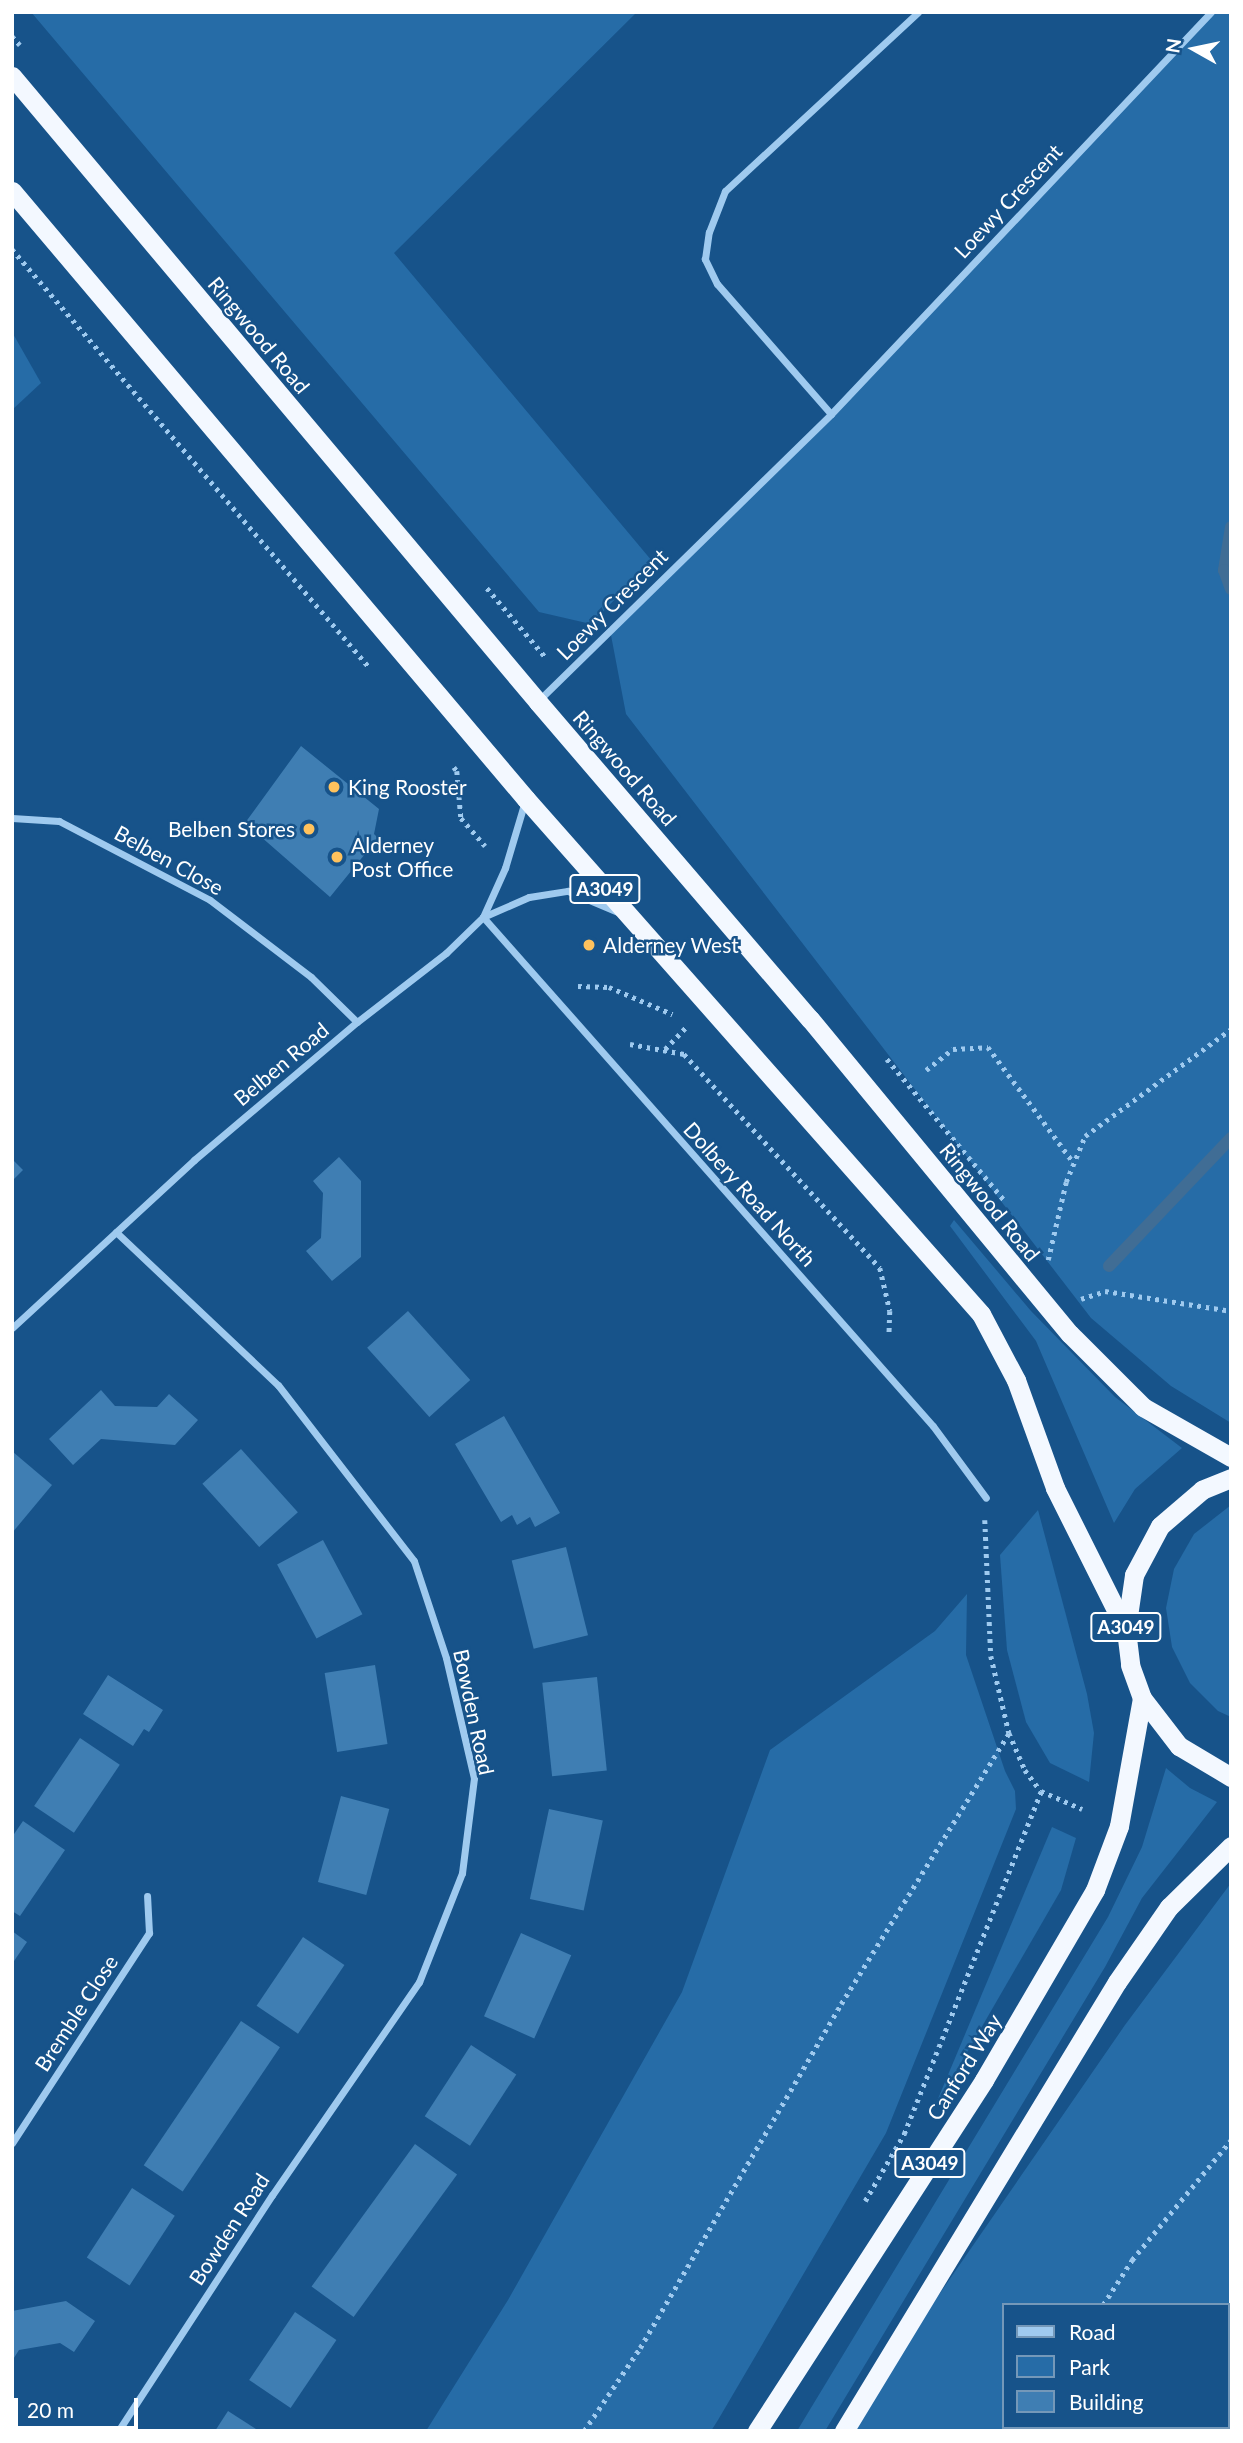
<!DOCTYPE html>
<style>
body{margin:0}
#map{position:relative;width:1243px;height:2443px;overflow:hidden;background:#17538a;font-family:Lato,sans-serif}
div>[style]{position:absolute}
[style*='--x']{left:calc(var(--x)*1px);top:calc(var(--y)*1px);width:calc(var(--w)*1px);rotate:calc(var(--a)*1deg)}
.green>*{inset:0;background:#266ca7}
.stream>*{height:12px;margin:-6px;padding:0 6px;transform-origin:6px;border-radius:6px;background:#406d95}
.building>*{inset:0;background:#3f7eb3;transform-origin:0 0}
.path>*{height:4.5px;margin-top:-2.25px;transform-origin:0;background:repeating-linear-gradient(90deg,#9fcaef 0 3.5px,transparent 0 8.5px)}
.minor>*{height:7px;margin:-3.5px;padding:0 3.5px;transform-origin:3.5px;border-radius:3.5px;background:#9fcaef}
.trunk>*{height:19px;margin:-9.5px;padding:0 9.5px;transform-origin:9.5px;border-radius:9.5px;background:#f3f8ff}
.dots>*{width:19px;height:19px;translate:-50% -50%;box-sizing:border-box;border:4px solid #17538a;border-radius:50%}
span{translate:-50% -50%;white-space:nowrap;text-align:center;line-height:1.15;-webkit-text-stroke:5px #17538a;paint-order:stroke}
.shield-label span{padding:2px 5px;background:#17538a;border:2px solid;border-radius:5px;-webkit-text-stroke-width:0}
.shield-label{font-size:19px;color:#fff;font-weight:700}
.street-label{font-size:21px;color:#fff}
.poi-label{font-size:21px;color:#fff}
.left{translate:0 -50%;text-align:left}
.right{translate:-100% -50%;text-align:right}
.frame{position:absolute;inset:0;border:14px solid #fff;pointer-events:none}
.legend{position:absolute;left:1002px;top:2303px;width:228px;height:126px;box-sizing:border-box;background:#17538a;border:2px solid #7498b9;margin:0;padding:9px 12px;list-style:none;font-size:21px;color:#fff}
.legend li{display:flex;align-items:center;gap:14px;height:35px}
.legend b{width:35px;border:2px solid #7498b9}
.north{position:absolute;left:1159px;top:14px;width:70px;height:70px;-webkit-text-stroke:5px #17538a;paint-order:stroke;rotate:279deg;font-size:19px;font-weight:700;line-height:28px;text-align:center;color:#fff}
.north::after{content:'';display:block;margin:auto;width:24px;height:32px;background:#fff;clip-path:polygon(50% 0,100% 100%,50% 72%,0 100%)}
.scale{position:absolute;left:14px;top:2398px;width:124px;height:32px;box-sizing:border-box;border:4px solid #fff;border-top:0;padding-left:9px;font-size:21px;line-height:24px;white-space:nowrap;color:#fff;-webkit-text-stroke:5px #17538a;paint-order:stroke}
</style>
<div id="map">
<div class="green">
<div style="clip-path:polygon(31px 12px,637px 12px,394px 253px,652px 561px,591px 624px,539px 612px)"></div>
<div style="clip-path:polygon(1211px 12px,1231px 12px,1231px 1423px,1171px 1386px,1091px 1318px,626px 714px,610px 630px,831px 414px)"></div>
<div style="clip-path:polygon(12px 332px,41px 383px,12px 410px)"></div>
<div style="clip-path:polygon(954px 1220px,1031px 1311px,1115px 1397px,1182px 1448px,1135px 1489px,1114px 1523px,1036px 1341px,950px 1226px)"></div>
<div style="clip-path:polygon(1231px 1505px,1231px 1717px,1218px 1711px,1190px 1683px,1172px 1647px,1166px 1608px,1174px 1569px,1194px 1534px)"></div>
<div style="clip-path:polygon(1038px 1510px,1087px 1694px,1094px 1733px,1089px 1782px,1050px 1763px,1026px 1722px,1007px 1650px,1000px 1555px)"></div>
<div style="clip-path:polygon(967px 1594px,966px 1655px,1005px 1771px,1015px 1791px,1016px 1809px,886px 2133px,718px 2420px,711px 2431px,426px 2431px,508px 2300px,682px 1992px,770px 1750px,935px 1631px)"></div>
<div style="clip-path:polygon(1166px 1768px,1190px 1788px,1217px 1802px,1142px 1898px,1105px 1967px,825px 2431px,797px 2431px,1108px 1917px,1142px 1847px)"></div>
<div style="clip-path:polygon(1052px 1827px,1076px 1838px,1061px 1890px,932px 2113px)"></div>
<div style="clip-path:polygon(1231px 1883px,1231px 2333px,1227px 2338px,1227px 2305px,1003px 2305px,1003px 2427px,1163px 2427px,1161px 2431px,845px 2431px,1125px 2025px)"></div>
</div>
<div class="stream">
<div style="--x:1231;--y:527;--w:44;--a:99.2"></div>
<div style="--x:1224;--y:570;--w:20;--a:70"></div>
<div style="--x:1109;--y:1266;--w:177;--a:-46.4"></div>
</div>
<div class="building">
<div style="clip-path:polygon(301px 746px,379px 809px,374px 834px,378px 838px,330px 897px,245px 823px)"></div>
<div style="clip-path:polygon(339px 1157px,361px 1181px,361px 1257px,332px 1281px,306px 1251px,321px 1238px,323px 1193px,313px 1181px)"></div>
<div style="clip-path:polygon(12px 1159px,23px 1170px,12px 1181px)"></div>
<div style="left:408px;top:1311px;width:93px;height:55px;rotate:48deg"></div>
<div style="clip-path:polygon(101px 1390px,115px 1406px,157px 1407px,169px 1394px,198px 1420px,175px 1445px,101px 1439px,73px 1465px,49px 1439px)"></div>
<div style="clip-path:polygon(504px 1416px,560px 1513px,535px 1527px,530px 1517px,517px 1525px,512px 1515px,501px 1522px,455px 1444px)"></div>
<div style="left:241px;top:1449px;width:85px;height:52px;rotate:48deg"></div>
<div style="clip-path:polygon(13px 1452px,52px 1485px,12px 1533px,12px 1454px)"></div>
<div style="left:323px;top:1540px;width:84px;height:52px;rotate:62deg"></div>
<div style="left:566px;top:1547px;width:91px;height:56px;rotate:76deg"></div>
<div style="left:375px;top:1665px;width:80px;height:51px;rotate:81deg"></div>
<div style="clip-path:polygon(108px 1675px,163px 1710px,149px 1732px,144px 1729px,133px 1746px,83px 1714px)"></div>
<div style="left:597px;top:1677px;width:94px;height:55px;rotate:84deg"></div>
<div style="left:80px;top:1738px;width:48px;height:82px;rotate:34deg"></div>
<div style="left:341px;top:1796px;width:50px;height:89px;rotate:15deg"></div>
<div style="left:549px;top:1809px;width:55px;height:92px;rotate:12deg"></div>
<div style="clip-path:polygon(23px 1821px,65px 1850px,20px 1916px,12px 1911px,12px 1837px)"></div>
<div style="clip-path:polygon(12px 1931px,27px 1942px,12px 1964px)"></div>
<div style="left:521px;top:1933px;width:55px;height:91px;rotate:24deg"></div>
<div style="left:303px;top:1937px;width:50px;height:83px;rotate:34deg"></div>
<div style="left:241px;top:2021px;width:47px;height:174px;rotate:34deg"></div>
<div style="left:471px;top:2045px;width:54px;height:85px;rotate:33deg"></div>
<div style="left:415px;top:2144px;width:52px;height:176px;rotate:36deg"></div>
<div style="left:132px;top:2188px;width:51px;height:83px;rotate:33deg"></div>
<div style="clip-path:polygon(66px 2301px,95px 2321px,74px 2352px,60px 2343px,19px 2350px,12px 2361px,12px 2311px)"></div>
<div style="left:295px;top:2312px;width:50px;height:82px;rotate:34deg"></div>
<div style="clip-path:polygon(228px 2411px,259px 2431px,215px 2431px)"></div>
</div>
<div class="path">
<div style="--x:12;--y:36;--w:12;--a:48"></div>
<div style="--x:12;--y:249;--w:550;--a:49.5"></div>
<div style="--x:487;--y:588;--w:93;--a:49.8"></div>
<div style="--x:454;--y:767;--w:5;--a:53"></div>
<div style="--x:457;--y:771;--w:47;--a:85.1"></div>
<div style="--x:461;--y:818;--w:37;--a:49"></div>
<div style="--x:578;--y:986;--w:31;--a:2"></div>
<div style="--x:609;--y:987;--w:69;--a:23.2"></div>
<div style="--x:630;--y:1044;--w:55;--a:10.5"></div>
<div style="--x:684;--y:1054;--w:290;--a:47.5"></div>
<div style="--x:880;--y:1268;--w:44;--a:76.9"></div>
<div style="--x:890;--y:1311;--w:25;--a:92"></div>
<div style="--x:665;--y:1049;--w:30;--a:-46"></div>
<div style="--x:887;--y:1059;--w:183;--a:50.3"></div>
<div style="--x:926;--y:1070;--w:34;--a:-38"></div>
<div style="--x:953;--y:1049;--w:35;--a:-3"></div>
<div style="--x:988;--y:1047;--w:143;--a:53.5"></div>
<div style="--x:1048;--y:1260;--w:80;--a:-77"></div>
<div style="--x:1066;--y:1182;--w:50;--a:-67.6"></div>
<div style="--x:1085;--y:1136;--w:181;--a:-36.2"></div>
<div style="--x:1081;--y:1299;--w:25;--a:-18"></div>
<div style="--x:1105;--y:1291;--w:128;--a:9"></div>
<div style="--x:985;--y:1520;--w:136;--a:87.5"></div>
<div style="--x:991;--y:1656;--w:79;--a:76.8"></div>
<div style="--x:1009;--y:1733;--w:40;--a:66.6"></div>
<div style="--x:1025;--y:1770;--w:26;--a:53"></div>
<div style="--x:1041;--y:1791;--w:45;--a:23.7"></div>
<div style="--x:865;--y:2201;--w:78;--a:-59.8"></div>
<div style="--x:904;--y:2134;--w:369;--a:-68.2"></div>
<div style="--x:1103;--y:2305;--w:54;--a:-57.2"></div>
<div style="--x:1132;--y:2260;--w:156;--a:-50.5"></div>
<div style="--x:584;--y:2431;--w:100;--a:-56"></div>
<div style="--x:640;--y:2348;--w:398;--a:-59.7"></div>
<div style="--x:841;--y:2004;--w:319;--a:-58.2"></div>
<div style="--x:1024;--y:2431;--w:5;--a:-53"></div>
</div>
<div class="minor">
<div style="--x:831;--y:414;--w:173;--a:-131.2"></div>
<div style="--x:717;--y:284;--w:28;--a:-116"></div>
<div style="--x:705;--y:259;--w:27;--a:-82"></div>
<div style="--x:709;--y:232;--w:44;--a:-68.7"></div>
<div style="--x:725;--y:191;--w:263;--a:-42.8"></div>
<div style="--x:538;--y:701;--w:410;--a:-44.4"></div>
<div style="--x:831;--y:414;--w:553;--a:-46.61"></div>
<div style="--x:12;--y:818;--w:47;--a:3.7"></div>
<div style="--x:59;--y:821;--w:170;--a:27.6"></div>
<div style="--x:210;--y:900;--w:127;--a:37.3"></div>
<div style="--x:311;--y:977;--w:64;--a:44.4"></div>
<div style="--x:483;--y:917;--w:679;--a:48.52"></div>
<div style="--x:933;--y:1426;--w:89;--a:53.6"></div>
<div style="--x:483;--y:917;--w:50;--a:-23.5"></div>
<div style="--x:529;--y:897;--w:39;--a:-9"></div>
<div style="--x:568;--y:891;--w:56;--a:22.9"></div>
<div style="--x:116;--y:1232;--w:223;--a:43.4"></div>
<div style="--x:278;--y:1385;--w:222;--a:52.3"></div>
<div style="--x:414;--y:1561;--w:102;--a:71.7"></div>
<div style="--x:446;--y:1658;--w:123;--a:76.9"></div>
<div style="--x:474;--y:1778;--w:96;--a:97.2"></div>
<div style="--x:462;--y:1873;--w:117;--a:111.5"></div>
<div style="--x:419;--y:1982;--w:259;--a:124.6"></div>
<div style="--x:272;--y:2195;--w:282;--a:123.1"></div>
<div style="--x:12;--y:1328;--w:248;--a:-42.7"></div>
<div style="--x:194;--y:1160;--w:214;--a:-40.3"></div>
<div style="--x:357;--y:1022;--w:113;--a:-37.8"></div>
<div style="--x:446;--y:953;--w:52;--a:-44.2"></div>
<div style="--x:483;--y:917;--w:54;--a:-65.8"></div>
<div style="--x:505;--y:868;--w:70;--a:-73.4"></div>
<div style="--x:12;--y:2143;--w:251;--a:-56.9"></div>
<div style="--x:149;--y:1933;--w:37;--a:-93"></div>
</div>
<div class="trunk">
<div style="--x:12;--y:76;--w:818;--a:49.96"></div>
<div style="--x:538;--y:702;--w:418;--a:49.4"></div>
<div style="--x:810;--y:1019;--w:408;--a:50.5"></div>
<div style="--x:1070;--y:1334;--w:103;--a:45"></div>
<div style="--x:1143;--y:1407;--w:101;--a:29.6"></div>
<div style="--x:12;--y:191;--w:796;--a:49.79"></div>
<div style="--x:526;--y:799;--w:687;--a:48.54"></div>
<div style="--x:981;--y:1314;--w:75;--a:62.1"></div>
<div style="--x:1016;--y:1380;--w:115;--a:70.1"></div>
<div style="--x:1055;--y:1488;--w:159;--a:63.4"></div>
<div style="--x:1231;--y:1478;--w:31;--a:158"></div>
<div style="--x:1202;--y:1490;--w:55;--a:139.4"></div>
<div style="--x:1160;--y:1526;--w:55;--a:118"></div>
<div style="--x:1134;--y:1575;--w:56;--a:98.3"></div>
<div style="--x:1126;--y:1630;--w:35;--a:83"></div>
<div style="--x:1130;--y:1665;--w:35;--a:70"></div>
<div style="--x:1142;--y:1698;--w:61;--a:52.4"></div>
<div style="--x:1179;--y:1746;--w:61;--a:30.8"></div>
<div style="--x:757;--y:2431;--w:418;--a:-57.1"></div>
<div style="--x:984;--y:2080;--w:220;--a:-59.7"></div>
<div style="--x:1095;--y:1890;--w:68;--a:-69.4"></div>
<div style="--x:1119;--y:1826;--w:130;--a:-79.8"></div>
<div style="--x:844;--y:2431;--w:525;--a:-58.7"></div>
<div style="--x:1117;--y:1982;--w:91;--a:-55.3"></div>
<div style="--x:1169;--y:1907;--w:87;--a:-44.5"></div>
</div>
<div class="dots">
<div style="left:334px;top:787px;background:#ffc25d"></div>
<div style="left:309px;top:829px;background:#ffc25d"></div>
<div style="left:337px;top:857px;background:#ffc25d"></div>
<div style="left:589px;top:945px;background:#ffc25d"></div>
</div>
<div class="shield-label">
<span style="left:605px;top:889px">A3049</span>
<span style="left:1126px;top:1627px">A3049</span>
<span style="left:930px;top:2163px">A3049</span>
</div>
<div class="street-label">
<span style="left:1008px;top:201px;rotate:-47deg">Loewy Crescent</span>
<span style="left:259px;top:335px;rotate:50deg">Ringwood Road</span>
<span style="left:612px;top:604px;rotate:-45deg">Loewy Crescent</span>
<span style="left:625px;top:768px;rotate:49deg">Ringwood Road</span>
<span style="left:169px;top:860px;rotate:29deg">Belben Close</span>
<span style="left:281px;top:1064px;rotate:-40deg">Belben Road</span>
<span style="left:750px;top:1194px;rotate:48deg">Dolbery Road North</span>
<span style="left:990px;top:1202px;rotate:51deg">Ringwood Road</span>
<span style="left:474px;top:1712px;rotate:78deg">Bowden Road</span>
<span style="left:76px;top:2013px;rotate:-57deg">Bremble Close</span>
<span style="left:964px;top:2067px;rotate:-58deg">Canford Way</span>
<span style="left:229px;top:2229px;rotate:-57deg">Bowden Road</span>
</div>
<div class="poi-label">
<span class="left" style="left:348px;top:787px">King Rooster</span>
<span class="right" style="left:295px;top:829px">Belben Stores</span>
<span class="left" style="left:351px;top:857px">Alderney<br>Post Office</span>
<span class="left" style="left:603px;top:945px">Alderney West</span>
</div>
<div class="frame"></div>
<ul class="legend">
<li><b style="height:9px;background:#9fcaef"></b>Road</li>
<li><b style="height:19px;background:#266ca7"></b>Park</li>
<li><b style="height:19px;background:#3f7eb3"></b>Building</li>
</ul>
<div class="north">N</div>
<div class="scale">20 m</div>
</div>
